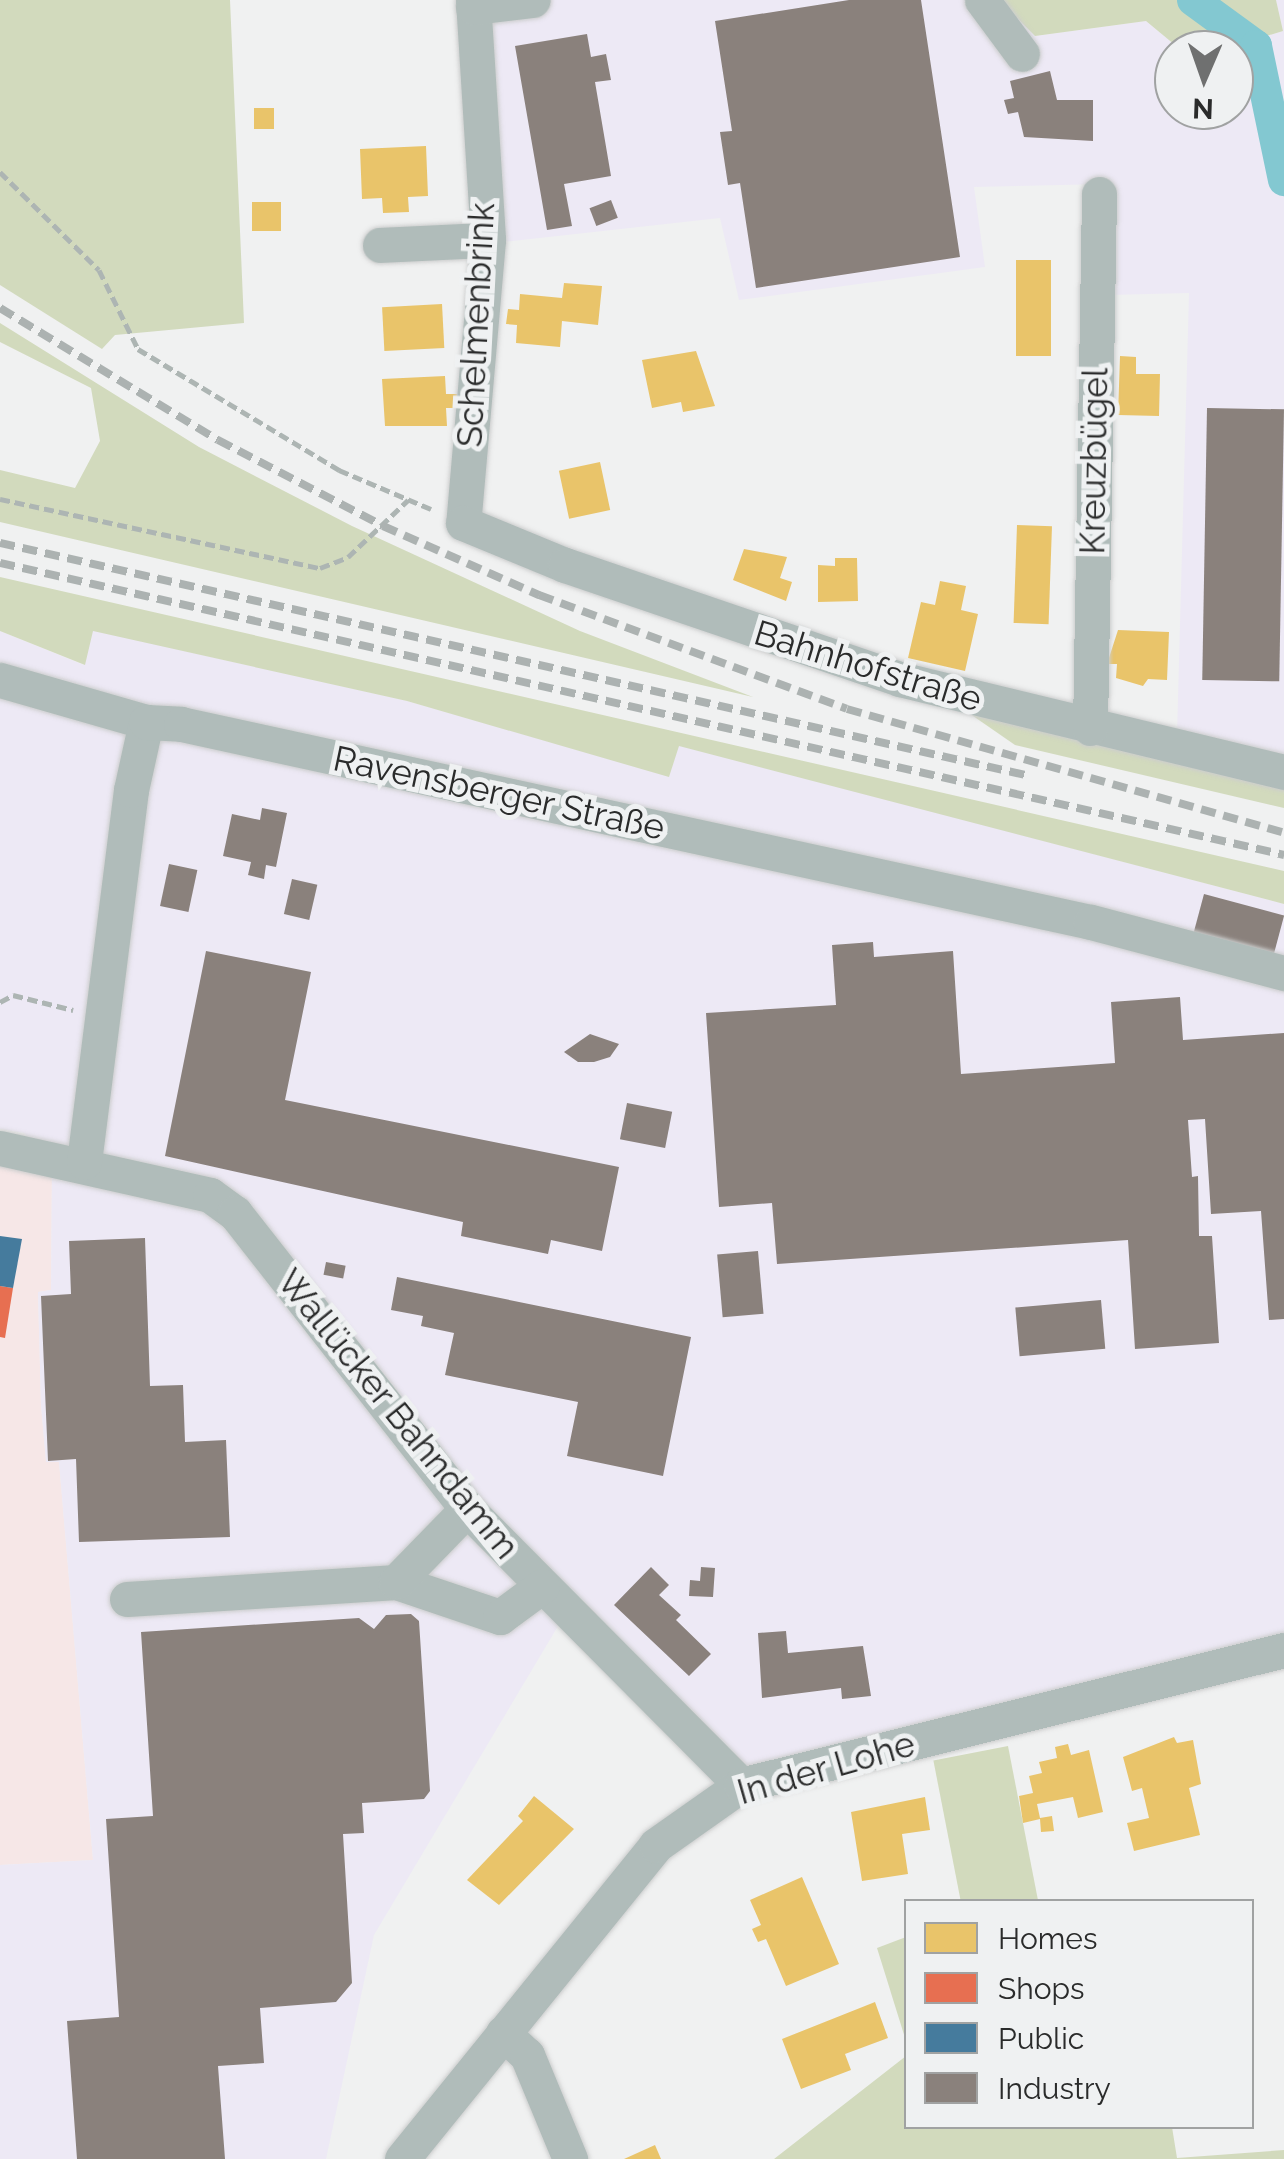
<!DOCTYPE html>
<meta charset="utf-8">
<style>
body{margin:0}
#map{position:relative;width:1284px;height:2159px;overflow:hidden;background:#f0f1f1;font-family:Raleway,sans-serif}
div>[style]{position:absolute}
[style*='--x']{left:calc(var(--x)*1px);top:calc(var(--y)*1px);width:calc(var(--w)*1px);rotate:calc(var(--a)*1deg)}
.commercial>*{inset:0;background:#f6e7e7}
.industrial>*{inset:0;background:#ede9f5}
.green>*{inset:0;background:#d2dabd;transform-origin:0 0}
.homes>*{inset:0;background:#e9c46a;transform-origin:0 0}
.shops>*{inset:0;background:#e76f51}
.public>*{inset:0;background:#457b9d}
.industry>*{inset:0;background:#8a817c;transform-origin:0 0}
.canal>*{height:32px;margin:-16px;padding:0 16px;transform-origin:16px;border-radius:16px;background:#83c8d1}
.path>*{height:5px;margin-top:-2.5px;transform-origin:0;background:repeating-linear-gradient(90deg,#adb5b3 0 10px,transparent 0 15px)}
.roads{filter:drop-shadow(0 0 2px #cccdcd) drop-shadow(0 0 2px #cccdcd)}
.minor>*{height:35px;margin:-17.5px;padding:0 17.5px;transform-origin:17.5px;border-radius:17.5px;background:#b0bcba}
.rail>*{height:8px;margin-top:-4px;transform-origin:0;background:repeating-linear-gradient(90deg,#acb2b1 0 15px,transparent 0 23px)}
span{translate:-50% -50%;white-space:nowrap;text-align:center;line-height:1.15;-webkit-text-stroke:10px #eff1f2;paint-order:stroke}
.street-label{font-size:35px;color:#2a2b2b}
.legend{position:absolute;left:904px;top:1899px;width:350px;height:230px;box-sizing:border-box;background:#eff1f2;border:2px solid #a0a2a2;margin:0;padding:12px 18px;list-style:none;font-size:30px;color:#2a2b2b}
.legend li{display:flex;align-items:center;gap:20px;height:50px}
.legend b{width:50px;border:2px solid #a0a2a2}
.north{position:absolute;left:1154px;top:30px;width:100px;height:100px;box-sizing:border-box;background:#eff1f2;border:2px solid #a0a2a2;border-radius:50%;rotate:182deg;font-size:28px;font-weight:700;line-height:40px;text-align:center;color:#2a2b2b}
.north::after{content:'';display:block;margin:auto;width:35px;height:45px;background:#6f7070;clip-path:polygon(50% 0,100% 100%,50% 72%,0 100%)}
</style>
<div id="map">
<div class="commercial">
<div style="clip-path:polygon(0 1156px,52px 1166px,51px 1290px,38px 1292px,41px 1405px,46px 1461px,59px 1461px,93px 1860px,0 1865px)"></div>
</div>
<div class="industrial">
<div style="clip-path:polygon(470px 0,999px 0,1035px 36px,1146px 21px,1181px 50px,1174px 50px,1174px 110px,1234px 110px,1234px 50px,1220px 50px,1283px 31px,1276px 0,1284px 0,1284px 756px,1177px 735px,1189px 293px,1109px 295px,1105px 184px,974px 187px,985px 267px,739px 300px,720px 218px,503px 242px)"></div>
<div style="clip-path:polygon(92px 630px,407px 701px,669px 776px,679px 745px,1284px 904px,1284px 1640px,763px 1771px,743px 1766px,576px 1596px,374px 1935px,326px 2159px,0 2159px,0 1865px,93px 1860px,59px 1462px,46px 1462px,41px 1405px,38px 1292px,51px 1290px,52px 1166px,24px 1133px,0 1129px,0 631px,84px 665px)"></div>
</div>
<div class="green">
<div style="clip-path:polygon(0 0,230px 0,244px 323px,115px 335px,102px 349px,0 285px)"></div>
<div style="clip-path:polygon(999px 0,1276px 0,1283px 31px,1220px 50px,1181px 50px,1146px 21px,1035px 36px)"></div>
<div style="clip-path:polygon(0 323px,199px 447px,352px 526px,580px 631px,753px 697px,0 522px,0 470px,75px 488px,100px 441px,91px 388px,0 342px)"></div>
<div style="clip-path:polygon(0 577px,1284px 871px,1284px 904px,679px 746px,669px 777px,407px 701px,93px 631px,85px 665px,0 631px)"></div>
<div style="clip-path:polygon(963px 709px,1284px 785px,1284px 808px,1015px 745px)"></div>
<div style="left:1008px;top:1746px;width:158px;height:76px;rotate:79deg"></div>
<div style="clip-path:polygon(906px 1937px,906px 2041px,877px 1948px)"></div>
<div style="clip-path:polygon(906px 2056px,906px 2126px,1172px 2127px,1177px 2158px,1284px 2150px,1284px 2159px,774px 2159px)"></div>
</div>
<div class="homes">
<div style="left:254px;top:108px;width:20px;height:21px"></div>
<div style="clip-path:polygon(426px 146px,428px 196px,408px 197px,409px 212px,383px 213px,382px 198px,362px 199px,360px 149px)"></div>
<div style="left:252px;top:202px;width:29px;height:29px"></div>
<div style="left:1016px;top:260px;width:35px;height:96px"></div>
<div style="clip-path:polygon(564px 283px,602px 286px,598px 325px,562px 321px,560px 347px,516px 343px,517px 325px,506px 324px,508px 309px,519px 310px,520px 294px,562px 298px)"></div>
<div style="left:442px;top:304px;width:44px;height:60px;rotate:87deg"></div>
<div style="clip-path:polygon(696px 351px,715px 406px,683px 412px,681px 402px,652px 408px,642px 360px)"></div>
<div style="clip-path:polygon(1120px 356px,1136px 357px,1136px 374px,1160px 374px,1159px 416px,1118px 415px)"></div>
<div style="clip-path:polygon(445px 376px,446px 394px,457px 394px,458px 408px,446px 408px,447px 426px,385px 426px,382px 379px)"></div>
<div style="left:600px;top:462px;width:49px;height:42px;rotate:78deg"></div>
<div style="left:1017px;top:525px;width:35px;height:98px;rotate:2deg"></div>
<div style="clip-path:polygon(744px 549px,787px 557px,780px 578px,792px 582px,786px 601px,733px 580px)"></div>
<div style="clip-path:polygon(835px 558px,857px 558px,858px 601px,818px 602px,818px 565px,835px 566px)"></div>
<div style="clip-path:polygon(940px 581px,966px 586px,961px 610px,978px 614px,965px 671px,908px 658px,921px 602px,935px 605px)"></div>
<div style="clip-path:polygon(1118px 630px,1169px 632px,1167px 680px,1148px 679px,1143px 686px,1116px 678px,1117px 664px,1107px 664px)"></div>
<div style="clip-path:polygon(1174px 1737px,1177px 1743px,1193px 1740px,1201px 1784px,1189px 1788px,1200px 1835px,1134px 1851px,1127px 1823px,1149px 1818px,1142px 1788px,1132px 1791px,1123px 1757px)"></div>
<div style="clip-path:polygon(1068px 1744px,1071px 1755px,1089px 1750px,1103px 1812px,1078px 1818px,1073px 1797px,1037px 1804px,1040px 1818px,1052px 1816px,1054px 1831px,1041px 1832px,1040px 1819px,1023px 1823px,1019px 1796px,1033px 1793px,1029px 1776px,1042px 1773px,1039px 1762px,1057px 1758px,1055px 1747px)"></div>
<div style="clip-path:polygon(534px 1796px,574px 1829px,499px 1905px,467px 1880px,523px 1821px,518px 1816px)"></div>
<div style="clip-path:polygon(925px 1797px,930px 1830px,902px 1834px,908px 1874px,862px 1881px,851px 1812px)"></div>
<div style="clip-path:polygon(802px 1877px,839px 1964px,786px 1986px,766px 1939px,758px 1942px,752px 1929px,761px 1925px,750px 1900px)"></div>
<div style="clip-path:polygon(875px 2002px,888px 2038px,845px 2054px,851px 2070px,801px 2089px,782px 2039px)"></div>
<div style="clip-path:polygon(655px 2145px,661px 2159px,624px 2159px)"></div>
</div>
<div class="shops">
<div style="clip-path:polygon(0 1286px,13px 1288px,5px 1338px,0 1337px)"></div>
</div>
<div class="public">
<div style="clip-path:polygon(0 1236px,22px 1239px,13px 1288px,0 1286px)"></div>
</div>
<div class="industry">
<div style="clip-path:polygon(849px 0,921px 0,960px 257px,756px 288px,740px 183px,728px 185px,720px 132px,732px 131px,715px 21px)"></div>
<div style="clip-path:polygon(587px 34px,591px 57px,606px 54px,611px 80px,595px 82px,611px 176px,564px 184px,572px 226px,547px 230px,515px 46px)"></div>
<div style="clip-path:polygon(1050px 71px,1057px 100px,1093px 100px,1093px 141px,1024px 137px,1018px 112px,1008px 114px,1004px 100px,1014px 98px,1010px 81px)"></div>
<div style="left:611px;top:200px;width:19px;height:23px;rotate:69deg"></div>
<div style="left:1207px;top:408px;width:77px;height:272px;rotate:1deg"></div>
<div style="clip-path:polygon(262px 808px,287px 813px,276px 867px,266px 865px,264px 879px,248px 875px,251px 862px,223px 856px,232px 814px,260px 820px)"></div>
<div style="left:169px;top:864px;width:29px;height:43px;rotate:12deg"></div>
<div style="left:292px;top:879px;width:26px;height:36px;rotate:13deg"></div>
<div style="left:1204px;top:894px;width:83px;height:44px;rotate:15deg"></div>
<div style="clip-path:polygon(873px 942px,874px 957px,953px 951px,961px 1074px,1115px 1063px,1111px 1002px,1180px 997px,1183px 1040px,1284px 1033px,1284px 1319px,1269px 1320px,1261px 1211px,1211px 1214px,1205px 1119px,1188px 1120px,1192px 1177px,1198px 1176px,1199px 1236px,1212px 1236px,1219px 1343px,1135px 1349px,1128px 1240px,777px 1264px,772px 1203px,719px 1207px,706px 1013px,836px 1005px,832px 945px)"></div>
<div style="clip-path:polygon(206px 951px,311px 972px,285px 1100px,619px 1167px,602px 1251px,551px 1240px,548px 1254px,461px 1236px,463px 1222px,165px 1156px)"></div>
<div style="clip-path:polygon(590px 1034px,619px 1044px,610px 1057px,594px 1062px,578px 1062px,564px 1052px)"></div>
<div style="left:627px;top:1103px;width:46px;height:37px;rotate:11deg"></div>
<div style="clip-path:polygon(145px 1238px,150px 1386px,183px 1385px,185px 1442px,226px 1440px,230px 1537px,79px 1542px,76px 1459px,48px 1461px,41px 1296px,71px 1294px,69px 1241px)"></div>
<div style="left:758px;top:1251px;width:63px;height:41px;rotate:85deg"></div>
<div style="left:326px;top:1262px;width:20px;height:13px;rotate:11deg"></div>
<div style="clip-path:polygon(397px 1277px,691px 1337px,663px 1476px,567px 1456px,578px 1402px,445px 1375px,454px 1333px,421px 1326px,423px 1316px,391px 1310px)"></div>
<div style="left:1101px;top:1300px;width:49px;height:86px;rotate:85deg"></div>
<div style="clip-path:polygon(651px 1567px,669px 1585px,659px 1595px,681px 1615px,676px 1620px,711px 1654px,689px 1676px,614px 1605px)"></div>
<div style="clip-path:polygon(701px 1567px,715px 1568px,713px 1597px,689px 1596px,690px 1580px,700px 1581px)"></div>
<div style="clip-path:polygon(411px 1614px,419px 1621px,430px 1791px,424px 1799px,362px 1803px,364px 1833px,343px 1834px,352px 1983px,336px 2002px,260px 2008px,264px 2063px,218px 2066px,225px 2159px,77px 2159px,67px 2021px,119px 2017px,106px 1819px,153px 1816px,141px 1632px,359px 1618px,374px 1629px,386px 1615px)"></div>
<div style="clip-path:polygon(786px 1631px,788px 1653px,863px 1646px,871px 1696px,842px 1699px,841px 1688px,762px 1698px,758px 1633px)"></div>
</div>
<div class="canal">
<div style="--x:1193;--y:0;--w:78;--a:36.1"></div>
<div style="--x:1256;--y:46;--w:137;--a:78.2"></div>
</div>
<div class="path">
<div style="--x:0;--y:172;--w:139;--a:44.7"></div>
<div style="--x:99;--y:270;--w:88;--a:63.7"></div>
<div style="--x:138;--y:349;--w:235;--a:31"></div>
<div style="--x:339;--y:470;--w:100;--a:23"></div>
<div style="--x:0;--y:499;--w:327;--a:12.2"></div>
<div style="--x:320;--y:568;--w:30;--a:-21"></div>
<div style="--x:348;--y:557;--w:83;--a:-43.5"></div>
<div style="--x:0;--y:1002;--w:15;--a:-28"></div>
<div style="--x:13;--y:995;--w:62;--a:14"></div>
</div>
<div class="roads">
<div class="minor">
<div style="--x:473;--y:0;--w:240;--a:86.4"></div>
<div style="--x:488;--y:240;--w:284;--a:95"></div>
<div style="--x:463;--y:523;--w:110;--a:22.4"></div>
<div style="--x:565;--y:565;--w:354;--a:18.8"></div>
<div style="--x:900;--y:679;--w:395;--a:13.6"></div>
<div style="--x:982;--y:0;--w:67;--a:53.5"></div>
<div style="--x:473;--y:7;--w:60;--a:-6.7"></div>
<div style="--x:380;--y:245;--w:108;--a:-2.7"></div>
<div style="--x:0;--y:680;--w:152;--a:16"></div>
<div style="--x:1090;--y:728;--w:534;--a:-89.03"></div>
<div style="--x:0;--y:1148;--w:215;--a:12.6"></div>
<div style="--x:210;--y:1195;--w:31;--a:36"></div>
<div style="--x:235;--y:1213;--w:376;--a:51.9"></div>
<div style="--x:467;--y:1509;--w:389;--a:45.2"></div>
<div style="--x:84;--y:1162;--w:375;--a:-82.8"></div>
<div style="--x:131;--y:790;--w:70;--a:-77.6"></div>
<div style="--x:146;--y:722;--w:35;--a:3"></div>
<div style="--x:181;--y:724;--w:931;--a:12.28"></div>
<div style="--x:1091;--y:922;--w:200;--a:14.8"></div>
<div style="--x:396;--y:1582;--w:110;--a:18.6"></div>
<div style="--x:500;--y:1617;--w:52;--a:-36.4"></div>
<div style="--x:127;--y:1599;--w:270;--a:-3.6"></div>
<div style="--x:396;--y:1582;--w:102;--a:-45.8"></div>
<div style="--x:503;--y:2033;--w:33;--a:43"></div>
<div style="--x:527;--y:2055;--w:113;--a:67.5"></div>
<div style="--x:402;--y:2159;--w:404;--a:-51"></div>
<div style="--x:656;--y:1845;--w:104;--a:-35.2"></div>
<div style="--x:741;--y:1785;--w:560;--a:-13.96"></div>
</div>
</div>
<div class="rail">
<div style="--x:0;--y:308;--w:255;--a:31.2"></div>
<div style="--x:218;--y:440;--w:186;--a:27.5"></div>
<div style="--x:383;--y:526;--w:171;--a:23.9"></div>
<div style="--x:539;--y:595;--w:328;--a:20.3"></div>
<div style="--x:847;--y:709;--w:454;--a:15.8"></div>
<div style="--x:0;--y:543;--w:1051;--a:12.75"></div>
<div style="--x:0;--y:563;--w:1317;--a:12.81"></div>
</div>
<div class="street-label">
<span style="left:476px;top:325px;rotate:-87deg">Schelmenbrink</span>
<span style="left:1094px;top:461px;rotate:-89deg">Kreuzbügel</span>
<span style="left:868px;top:666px;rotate:17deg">Bahnhofstraße</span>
<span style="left:499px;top:793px;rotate:12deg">Ravensberger Straße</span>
<span style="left:398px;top:1414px;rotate:51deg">Wallücker Bahndamm</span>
<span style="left:826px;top:1768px;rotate:-16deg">In der Lohe</span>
</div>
<ul class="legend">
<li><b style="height:28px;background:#e9c46a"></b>Homes</li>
<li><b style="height:28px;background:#e76f51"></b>Shops</li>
<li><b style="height:28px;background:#457b9d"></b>Public</li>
<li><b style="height:28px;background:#8a817c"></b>Industry</li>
</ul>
<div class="north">N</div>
</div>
